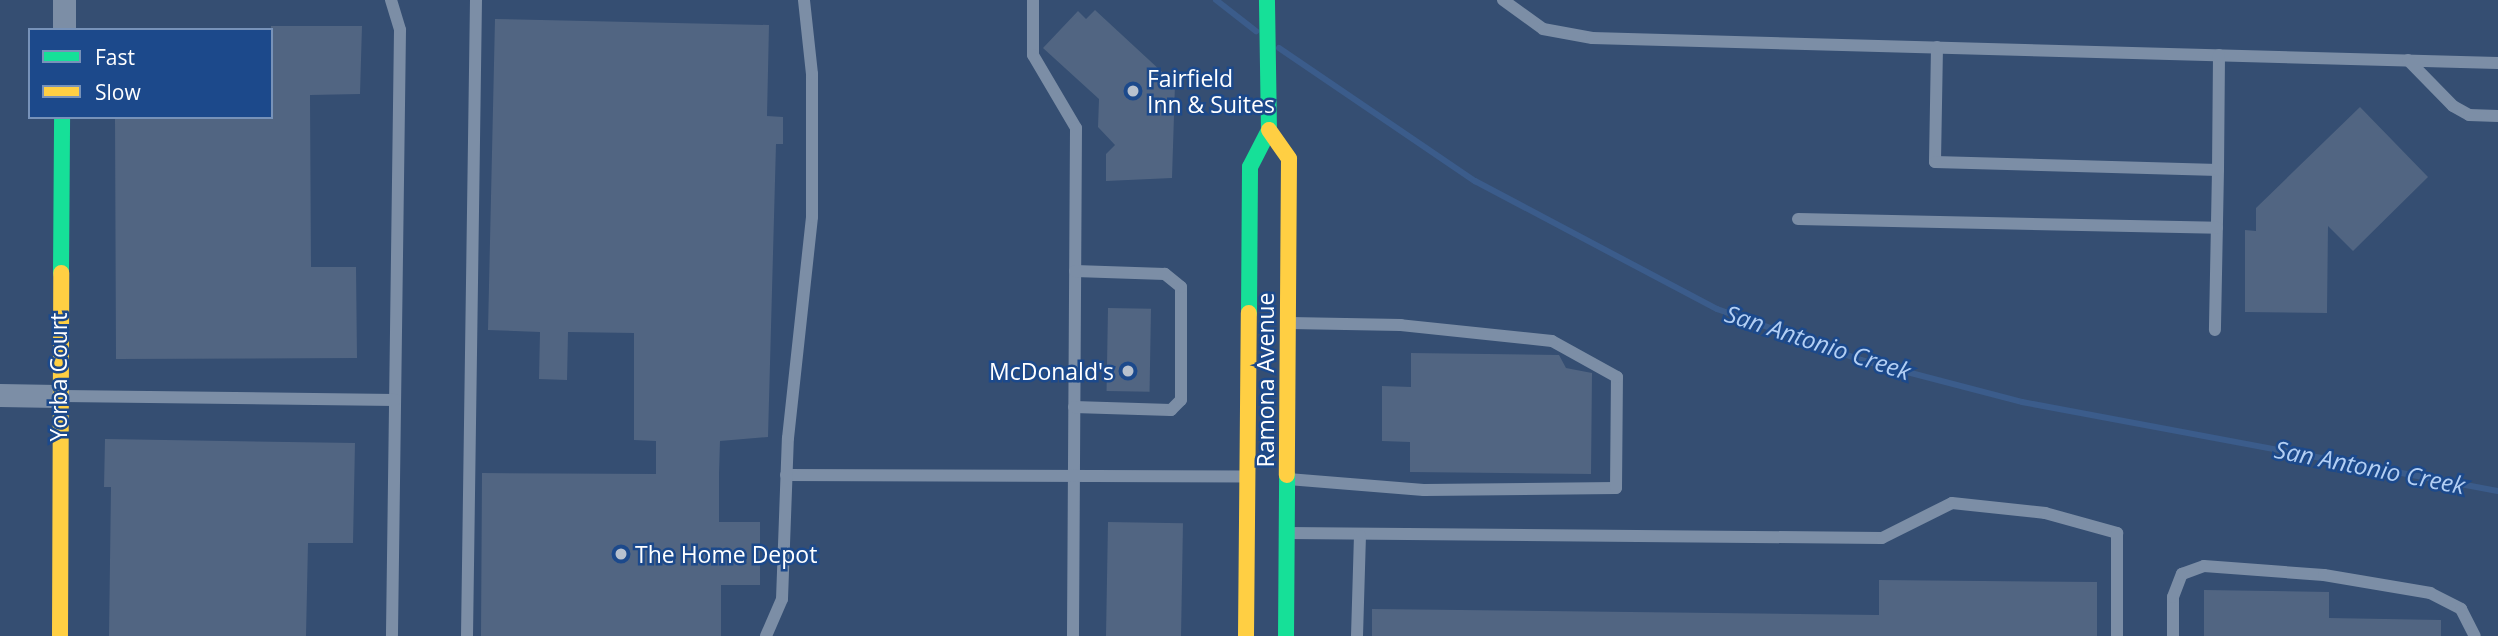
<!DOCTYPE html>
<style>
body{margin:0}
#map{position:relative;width:2498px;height:636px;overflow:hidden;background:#354e72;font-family:"Open Sans",sans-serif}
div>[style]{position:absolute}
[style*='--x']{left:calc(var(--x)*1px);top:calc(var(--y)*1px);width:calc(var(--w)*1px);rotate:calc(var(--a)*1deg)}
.stream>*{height:6px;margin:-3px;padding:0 3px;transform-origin:3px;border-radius:3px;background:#3b5c8b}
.building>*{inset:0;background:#516582;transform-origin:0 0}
.lane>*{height:12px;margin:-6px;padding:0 6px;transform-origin:6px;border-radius:6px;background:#7c8ea6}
.street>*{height:23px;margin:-11.5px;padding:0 11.5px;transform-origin:11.5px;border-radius:11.5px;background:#7c8ea6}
.fast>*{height:16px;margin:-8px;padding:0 8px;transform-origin:8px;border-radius:8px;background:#16e098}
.slow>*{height:16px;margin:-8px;padding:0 8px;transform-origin:8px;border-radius:8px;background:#ffcf43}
.dots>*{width:19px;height:19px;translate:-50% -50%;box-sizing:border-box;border:4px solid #1c498b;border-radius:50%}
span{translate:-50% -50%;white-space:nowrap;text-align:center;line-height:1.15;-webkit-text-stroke:5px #1c498b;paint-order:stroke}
.poi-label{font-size:23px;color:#fff}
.left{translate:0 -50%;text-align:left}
.right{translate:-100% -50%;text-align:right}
.street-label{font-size:23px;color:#fff}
.water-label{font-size:24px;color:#b3cff4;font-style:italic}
.legend{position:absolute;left:28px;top:28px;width:245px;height:91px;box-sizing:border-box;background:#1c498b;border:2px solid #7792b9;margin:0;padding:9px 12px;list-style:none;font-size:21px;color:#fff}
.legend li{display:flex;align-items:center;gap:14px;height:35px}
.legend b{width:35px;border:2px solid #7792b9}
</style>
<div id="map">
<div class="stream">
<div style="--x:1216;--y:0;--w:51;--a:37.8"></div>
<div style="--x:1279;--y:48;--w:237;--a:34.2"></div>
<div style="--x:1475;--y:181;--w:274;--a:27.9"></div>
<div style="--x:1717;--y:309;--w:153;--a:19.5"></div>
<div style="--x:1861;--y:360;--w:166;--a:14.6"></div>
<div style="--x:2022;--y:402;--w:484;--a:10.6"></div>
</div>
<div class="building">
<div style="clip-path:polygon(1095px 10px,1175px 84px,1172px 178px,1106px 181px,1106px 154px,1115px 145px,1098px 127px,1099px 99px,1043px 48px,1078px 11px,1086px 19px)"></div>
<div style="clip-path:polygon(495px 19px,769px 25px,767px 116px,783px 117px,783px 144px,776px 144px,768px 437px,720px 441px,719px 474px,719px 522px,760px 522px,760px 585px,721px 585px,721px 636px,481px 636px,482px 473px,656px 474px,656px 441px,634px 440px,634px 333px,568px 332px,567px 380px,539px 379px,540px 332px,488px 330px)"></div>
<div style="clip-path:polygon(271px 26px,362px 26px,360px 94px,310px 95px,311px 267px,356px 267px,357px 358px,116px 359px,115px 117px,271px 117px)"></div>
<div style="clip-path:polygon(2360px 107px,2428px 177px,2353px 251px,2328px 226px,2327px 313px,2245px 312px,2245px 230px,2256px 231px,2256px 208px)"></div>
<div style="left:1108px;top:308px;width:43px;height:83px;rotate:1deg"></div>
<div style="clip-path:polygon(1411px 353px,1559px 355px,1566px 368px,1592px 373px,1591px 474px,1410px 472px,1410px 442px,1382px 441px,1382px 386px,1411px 387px)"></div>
<div style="clip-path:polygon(105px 439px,355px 443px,353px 543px,308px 543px,306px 636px,109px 636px,111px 487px,104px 487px)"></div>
<div style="left:1108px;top:522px;width:75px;height:114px;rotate:1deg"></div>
<div style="clip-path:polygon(1879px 580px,2097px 582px,2097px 636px,1372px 636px,1372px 609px,1879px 615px)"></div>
<div style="clip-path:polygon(2204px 590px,2329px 592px,2329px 618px,2441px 620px,2441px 636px,2204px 636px)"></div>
</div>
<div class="lane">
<div style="--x:391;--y:0;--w:31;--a:73"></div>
<div style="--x:400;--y:30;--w:606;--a:90.76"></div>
<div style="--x:1033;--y:0;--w:55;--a:90"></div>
<div style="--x:1033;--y:55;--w:85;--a:59.5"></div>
<div style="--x:1076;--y:128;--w:508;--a:90.34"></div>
<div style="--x:1503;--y:0;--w:49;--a:35.9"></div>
<div style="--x:1543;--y:29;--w:50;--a:10.4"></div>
<div style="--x:1592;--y:38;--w:906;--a:1.58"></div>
<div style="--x:1937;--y:47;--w:115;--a:91"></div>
<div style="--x:1935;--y:162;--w:283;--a:1.6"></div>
<div style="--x:2218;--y:170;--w:160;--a:91.1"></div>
<div style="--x:2408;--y:60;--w:64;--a:45.6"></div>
<div style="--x:2453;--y:106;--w:18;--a:29"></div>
<div style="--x:2469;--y:115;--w:29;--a:2"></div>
<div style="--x:2218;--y:170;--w:115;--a:-89.5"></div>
<div style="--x:1798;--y:219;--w:419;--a:1.2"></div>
<div style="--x:63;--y:396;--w:332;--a:0.7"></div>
<div style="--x:1074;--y:407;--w:97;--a:1.8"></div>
<div style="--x:1171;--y:410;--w:14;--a:-45"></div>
<div style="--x:1181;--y:400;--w:113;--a:-90"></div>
<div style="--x:1181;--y:287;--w:21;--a:-141"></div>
<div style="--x:1165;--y:274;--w:90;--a:-178.1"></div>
<div style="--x:786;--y:475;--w:462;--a:0.2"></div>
<div style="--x:1288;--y:479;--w:136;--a:4.6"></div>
<div style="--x:1424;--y:490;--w:192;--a:-0.6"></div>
<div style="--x:1616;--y:488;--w:111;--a:-89.5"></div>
<div style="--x:1617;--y:377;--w:74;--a:-151"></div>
<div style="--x:1552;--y:341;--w:152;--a:-174"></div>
<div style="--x:1401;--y:325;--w:111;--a:-179"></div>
<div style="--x:1287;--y:533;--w:595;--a:0.48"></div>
<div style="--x:1882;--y:538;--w:78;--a:-26.6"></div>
<div style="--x:1952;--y:503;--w:94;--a:6.1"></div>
<div style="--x:2045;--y:513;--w:75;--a:15.5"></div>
<div style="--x:2117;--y:533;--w:103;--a:90"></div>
<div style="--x:467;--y:636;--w:636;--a:-89.19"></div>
<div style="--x:766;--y:636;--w:40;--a:-66.6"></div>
<div style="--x:782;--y:599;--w:161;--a:-87.9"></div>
<div style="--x:788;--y:438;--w:222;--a:-83.8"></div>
<div style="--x:812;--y:217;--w:143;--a:-90"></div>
<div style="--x:812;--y:74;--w:74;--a:-96.2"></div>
<div style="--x:1357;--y:636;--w:100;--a:-88.3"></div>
<div style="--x:2173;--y:636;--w:39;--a:-90"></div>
<div style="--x:2173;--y:597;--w:25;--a:-69"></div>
<div style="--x:2182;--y:574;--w:23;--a:-20"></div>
<div style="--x:2204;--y:566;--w:120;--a:4.3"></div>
<div style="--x:2324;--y:575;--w:108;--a:9.6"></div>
<div style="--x:2430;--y:593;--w:35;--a:27"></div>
<div style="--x:2461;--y:609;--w:30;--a:63"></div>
</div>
<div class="street">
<div style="--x:64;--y:30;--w:30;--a:-90"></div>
<div style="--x:0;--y:395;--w:57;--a:1"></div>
</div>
<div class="fast">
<div style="--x:61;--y:273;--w:156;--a:-89.6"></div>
<div style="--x:1249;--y:313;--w:146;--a:-89.6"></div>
<div style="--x:1250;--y:167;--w:42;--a:-62.8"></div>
<div style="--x:1269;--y:130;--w:130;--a:-90.9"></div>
<div style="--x:1286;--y:636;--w:161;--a:-89.6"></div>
</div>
<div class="slow">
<div style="--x:1269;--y:130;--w:35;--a:55"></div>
<div style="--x:1289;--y:159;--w:316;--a:90.4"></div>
<div style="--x:60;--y:636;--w:363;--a:-89.8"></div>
<div style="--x:1246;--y:636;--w:323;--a:-89.5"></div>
</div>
<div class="dots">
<div style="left:1133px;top:91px;background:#b8c1ce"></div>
<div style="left:1128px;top:371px;background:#b8c1ce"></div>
<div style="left:621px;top:554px;background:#b8c1ce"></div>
</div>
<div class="poi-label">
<span class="left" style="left:1147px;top:91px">Fairfield<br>Inn &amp; Suites</span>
<span class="right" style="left:1114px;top:371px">McDonald's</span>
<span class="left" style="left:635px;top:554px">The Home Depot</span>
</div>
<div class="street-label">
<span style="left:58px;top:377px;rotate:-90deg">Yorba Court</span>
<span style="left:1265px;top:380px;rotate:-90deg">Ramona Avenue</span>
</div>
<div class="water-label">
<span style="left:1818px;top:342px;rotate:18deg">San Antonio Creek</span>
<span style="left:2370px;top:467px;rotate:11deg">San Antonio Creek</span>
</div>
<ul class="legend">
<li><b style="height:9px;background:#16e098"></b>Fast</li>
<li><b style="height:9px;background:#ffcf43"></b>Slow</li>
</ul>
</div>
